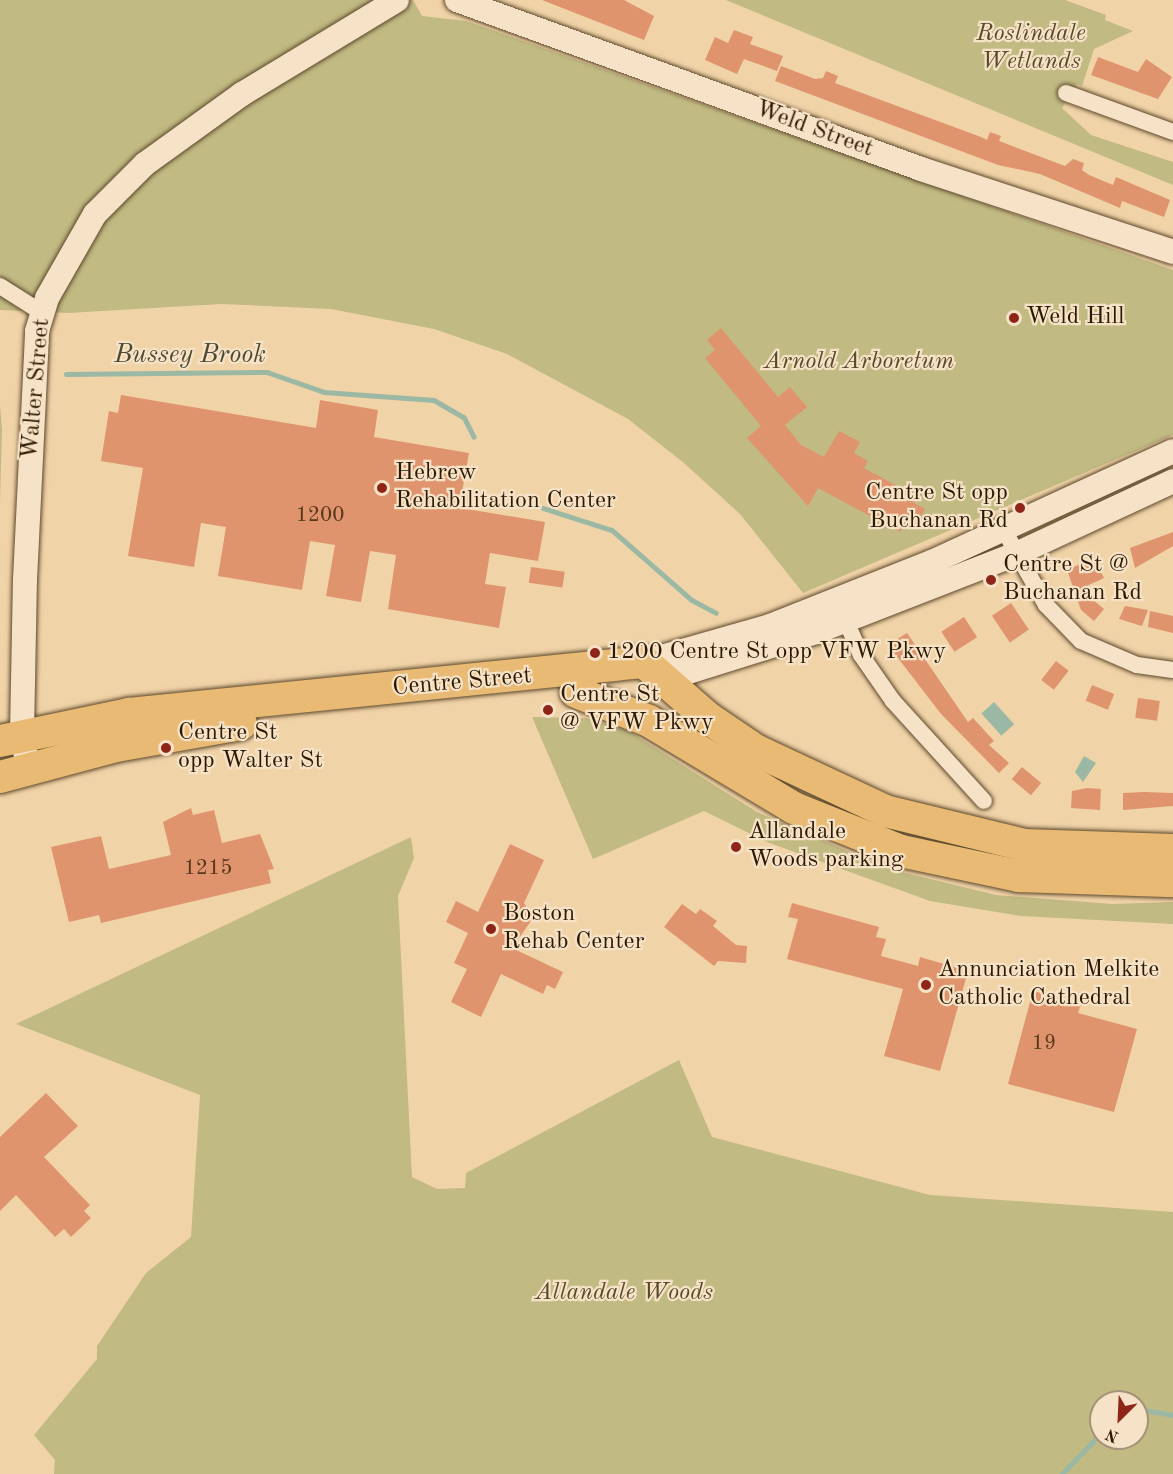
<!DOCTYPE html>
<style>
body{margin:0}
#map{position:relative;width:1173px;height:1474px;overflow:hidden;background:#f1d3a8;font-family:"Old Standard TT",serif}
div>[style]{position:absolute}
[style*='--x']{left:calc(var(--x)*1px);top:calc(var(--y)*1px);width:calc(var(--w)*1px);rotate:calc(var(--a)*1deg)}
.green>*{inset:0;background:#c1ba83}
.water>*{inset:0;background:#9bb8a5;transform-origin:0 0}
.stream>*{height:4.5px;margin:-2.25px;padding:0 2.25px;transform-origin:2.25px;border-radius:2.25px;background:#9bb8a5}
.building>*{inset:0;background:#df946d;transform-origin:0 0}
.roads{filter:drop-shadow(0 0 2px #5d482b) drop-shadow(0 0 2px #5d482b)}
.street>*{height:16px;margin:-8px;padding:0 8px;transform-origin:8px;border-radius:8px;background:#f6e2c6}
.secondary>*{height:24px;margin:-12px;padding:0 12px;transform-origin:12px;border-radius:12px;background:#f6e2c6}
.highway>*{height:32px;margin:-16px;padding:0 16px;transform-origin:16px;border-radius:16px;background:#e8ba74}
.dots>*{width:16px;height:16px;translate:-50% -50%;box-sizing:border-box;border:3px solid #f6e2c6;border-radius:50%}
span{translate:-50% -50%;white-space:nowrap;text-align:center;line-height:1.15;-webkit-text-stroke:4.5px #f6e2c6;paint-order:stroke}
.number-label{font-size:21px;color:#59381c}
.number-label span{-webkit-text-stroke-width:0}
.park-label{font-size:24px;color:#594928;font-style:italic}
.street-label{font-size:24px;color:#2c1901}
.poi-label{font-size:24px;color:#2c1901}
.left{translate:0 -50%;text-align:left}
.right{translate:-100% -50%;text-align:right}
.water-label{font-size:26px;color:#4d4932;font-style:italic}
.north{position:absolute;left:1089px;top:1390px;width:60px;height:60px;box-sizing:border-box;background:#f6e2c6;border:2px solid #a59277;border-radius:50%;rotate:204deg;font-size:16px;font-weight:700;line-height:24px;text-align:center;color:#2c1901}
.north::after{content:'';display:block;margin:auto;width:21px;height:27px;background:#8f2418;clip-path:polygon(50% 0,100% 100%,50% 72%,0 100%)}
</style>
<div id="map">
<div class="green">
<div style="clip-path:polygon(0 0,413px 0,422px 16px,466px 21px,1173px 270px,1173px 435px,803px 593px,740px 514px,684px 463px,628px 419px,507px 354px,434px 329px,331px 309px,221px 304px,68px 313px,0 310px)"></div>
<div style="clip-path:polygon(726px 0,1065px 0,1106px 15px,1105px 20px,1133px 31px,1094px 49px,1082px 86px,1077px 84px,1062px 108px,1091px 135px,1173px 162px,1173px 185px)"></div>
<div style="clip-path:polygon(0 405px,2px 429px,0 504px)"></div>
<div style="clip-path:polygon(532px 717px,586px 718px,628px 731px,757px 812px,889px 869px,996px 895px,1113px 904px,1173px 902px,1173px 924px,1021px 916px,930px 901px,767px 842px,704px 811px,593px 859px)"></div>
<div style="clip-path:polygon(evenodd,411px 837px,414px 858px,398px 896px,412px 1177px,437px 1189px,465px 1188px,466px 1173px,679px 1060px,712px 1137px,930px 1195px,1173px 1212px,1173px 1474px,54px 1474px,55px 1460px,34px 1435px,97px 1359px,97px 1346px,146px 1273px,191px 1237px,200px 1095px,16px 1024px,411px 837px,1101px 1402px,1137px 1402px,1137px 1438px,1101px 1438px,1101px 1402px)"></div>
</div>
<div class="water">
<div style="left:994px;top:702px;width:30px;height:17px;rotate:48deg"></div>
<div style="clip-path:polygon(1084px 756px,1096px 763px,1083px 782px,1075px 772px)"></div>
</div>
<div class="stream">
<div style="--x:66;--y:374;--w:201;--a:-0.6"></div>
<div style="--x:267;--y:372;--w:60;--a:19.3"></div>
<div style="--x:324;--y:392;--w:110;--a:4.2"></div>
<div style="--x:434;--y:400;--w:34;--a:30"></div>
<div style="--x:464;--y:417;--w:22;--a:63"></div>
<div style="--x:543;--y:508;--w:72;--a:17.7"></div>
<div style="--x:612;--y:530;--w:106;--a:41.2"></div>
<div style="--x:692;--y:600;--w:27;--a:28"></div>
<div style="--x:1137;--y:1409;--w:36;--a:9"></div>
<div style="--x:1062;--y:1474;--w:57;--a:-46.4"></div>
</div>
<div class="building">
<div style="clip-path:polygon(542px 0,624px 0,654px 16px,644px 40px)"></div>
<div style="clip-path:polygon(734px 30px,753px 37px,750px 44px,783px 56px,777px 71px,744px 59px,737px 74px,705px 60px,715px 37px,728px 43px)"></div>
<div style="clip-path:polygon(1098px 57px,1138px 72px,1146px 59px,1172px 77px,1158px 99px,1091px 75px)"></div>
<div style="clip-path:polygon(781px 66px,815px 79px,823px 78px,826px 71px,838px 76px,835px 83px,981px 137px,987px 140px,990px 132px,1001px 136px,999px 141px,1065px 166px,1073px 159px,1084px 163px,1082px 170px,1089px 175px,1113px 185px,1116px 177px,1170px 200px,1164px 217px,1122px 201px,1120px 208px,1040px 174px,998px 165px,775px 81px)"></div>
<div style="clip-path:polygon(721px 328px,778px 397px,790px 387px,807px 407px,785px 425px,801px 445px,824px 457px,839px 431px,860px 442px,854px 453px,868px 461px,864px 468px,917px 497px,914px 503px,925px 509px,916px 525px,907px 520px,900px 532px,818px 488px,808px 506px,747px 438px,761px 426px,705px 358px,715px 350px,707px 340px)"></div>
<div style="clip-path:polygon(121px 395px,316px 428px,320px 400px,378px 410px,374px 437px,469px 453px,462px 492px,470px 493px,467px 509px,545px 522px,538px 561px,490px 553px,485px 584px,506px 587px,499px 628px,388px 609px,396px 555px,370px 551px,361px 602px,326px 596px,335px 545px,310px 541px,302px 590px,218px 576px,226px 527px,201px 523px,194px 567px,128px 556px,143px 468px,101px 461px,109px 411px,118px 413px)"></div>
<div style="clip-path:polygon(1173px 532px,1173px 546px,1135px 568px,1130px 548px)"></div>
<div style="clip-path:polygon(1094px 558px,1104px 578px,1080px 589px,1104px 609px,1094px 621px,1081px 610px,1067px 570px)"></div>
<div style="left:531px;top:567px;width:34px;height:16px;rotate:8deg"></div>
<div style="left:1011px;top:603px;width:32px;height:23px;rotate:56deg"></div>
<div style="clip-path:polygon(1125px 606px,1148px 610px,1142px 626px,1119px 619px)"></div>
<div style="clip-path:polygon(1150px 611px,1173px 616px,1173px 633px,1148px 627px)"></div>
<div style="left:964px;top:617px;width:24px;height:27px;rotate:57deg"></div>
<div style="clip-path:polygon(907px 633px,968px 722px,973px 718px,994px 741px,989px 745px,1009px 763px,999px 773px,941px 714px,888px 645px)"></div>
<div style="left:1056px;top:661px;width:16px;height:24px;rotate:38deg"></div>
<div style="left:1092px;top:685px;width:24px;height:17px;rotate:22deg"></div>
<div style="left:1138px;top:698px;width:22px;height:20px;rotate:8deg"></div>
<div style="left:1022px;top:767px;width:25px;height:16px;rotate:40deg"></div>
<div style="clip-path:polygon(1087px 788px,1101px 789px,1100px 810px,1071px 808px,1072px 791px)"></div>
<div style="clip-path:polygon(1144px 792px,1173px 793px,1173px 806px,1123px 810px,1123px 793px)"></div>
<div style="clip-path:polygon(191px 808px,193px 815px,214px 810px,222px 843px,260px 834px,274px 869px,268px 870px,271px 883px,101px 923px,99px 915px,69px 922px,51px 847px,101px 836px,109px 869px,171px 855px,163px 822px)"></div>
<div style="clip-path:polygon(510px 844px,544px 860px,524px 903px,533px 918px,512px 948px,563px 972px,555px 989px,547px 985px,543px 994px,501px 974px,481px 1017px,451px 1002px,467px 969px,454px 963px,468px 933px,446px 922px,456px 901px,478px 912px)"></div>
<div style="clip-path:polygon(792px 903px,879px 927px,876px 937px,886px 939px,881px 956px,918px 966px,920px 957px,968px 971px,940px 1071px,884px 1056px,903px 989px,787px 959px,798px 919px,788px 917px)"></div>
<div style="clip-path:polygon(682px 904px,696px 914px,700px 909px,717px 921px,713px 926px,736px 945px,747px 946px,746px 963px,718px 961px,714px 966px,664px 927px)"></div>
<div style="clip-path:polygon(1033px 991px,1081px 1004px,1078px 1013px,1137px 1029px,1114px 1112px,1008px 1084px)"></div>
<div style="clip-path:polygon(46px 1093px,78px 1126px,44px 1157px,90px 1205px,84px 1211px,91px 1218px,71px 1237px,64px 1229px,55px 1237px,16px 1195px,0 1211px,0 1137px)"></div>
</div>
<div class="roads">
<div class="street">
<div style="--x:1066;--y:93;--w:114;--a:20"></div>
<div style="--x:0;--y:286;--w:49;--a:32.4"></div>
<div style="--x:1004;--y:530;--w:86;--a:60.8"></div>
<div style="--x:1046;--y:605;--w:50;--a:45.8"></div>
<div style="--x:1081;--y:641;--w:61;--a:23.2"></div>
<div style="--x:1137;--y:665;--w:36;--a:8"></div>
<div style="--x:842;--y:612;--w:47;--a:66.2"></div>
<div style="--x:861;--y:655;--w:56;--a:55.2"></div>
<div style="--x:893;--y:701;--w:135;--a:47.7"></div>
</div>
<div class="secondary">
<div style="--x:457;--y:0;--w:494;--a:20"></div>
<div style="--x:921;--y:169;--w:265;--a:18.2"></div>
<div style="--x:644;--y:662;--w:131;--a:-15.9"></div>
<div style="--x:770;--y:626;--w:174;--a:-21.6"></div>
<div style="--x:932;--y:562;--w:265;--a:-24.7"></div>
<div style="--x:663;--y:680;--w:160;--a:-17.4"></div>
<div style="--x:816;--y:632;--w:215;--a:-21.3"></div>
<div style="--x:1016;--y:554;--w:173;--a:-24.9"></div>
<div style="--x:28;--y:768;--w:35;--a:-100"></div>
<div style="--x:22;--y:734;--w:154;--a:-88.9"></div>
<div style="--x:25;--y:580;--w:249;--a:-87.2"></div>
<div style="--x:37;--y:331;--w:34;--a:-73"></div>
<div style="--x:47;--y:298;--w:97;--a:-60.3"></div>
<div style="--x:95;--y:214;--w:71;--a:-45"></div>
<div style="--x:145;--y:164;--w:120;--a:-35.8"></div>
<div style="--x:242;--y:94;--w:181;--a:-31.2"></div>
</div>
<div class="highway">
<div style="--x:576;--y:692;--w:79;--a:21.7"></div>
<div style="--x:649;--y:721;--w:169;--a:31"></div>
<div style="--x:794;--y:808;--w:115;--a:21.9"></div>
<div style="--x:901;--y:851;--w:121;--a:12"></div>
<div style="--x:1019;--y:876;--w:154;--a:1.9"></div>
<div style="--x:0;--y:741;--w:132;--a:-11.8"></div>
<div style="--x:129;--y:714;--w:518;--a:-5.77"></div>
<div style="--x:644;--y:662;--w:85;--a:41.2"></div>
<div style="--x:708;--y:718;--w:57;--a:34.2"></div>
<div style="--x:755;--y:750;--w:144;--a:25.1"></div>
<div style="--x:885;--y:811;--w:143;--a:13.7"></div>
<div style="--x:1024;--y:845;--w:149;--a:1.9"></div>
<div style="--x:0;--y:777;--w:120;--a:-15"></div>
<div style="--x:116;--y:746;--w:127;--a:-10"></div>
</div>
</div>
<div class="dots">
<div style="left:1014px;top:318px;background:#8f2418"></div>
<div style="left:382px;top:488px;background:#8f2418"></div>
<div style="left:1020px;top:508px;background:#8f2418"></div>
<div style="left:991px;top:580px;background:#8f2418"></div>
<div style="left:595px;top:653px;background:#8f2418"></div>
<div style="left:548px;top:710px;background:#8f2418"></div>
<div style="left:166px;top:748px;background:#8f2418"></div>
<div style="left:736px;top:847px;background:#8f2418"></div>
<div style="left:491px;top:929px;background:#8f2418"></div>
<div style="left:926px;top:985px;background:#8f2418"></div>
</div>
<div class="number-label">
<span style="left:320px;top:516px">1200</span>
<span style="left:208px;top:869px">1215</span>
<span style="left:1044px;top:1044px">19</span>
</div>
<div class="park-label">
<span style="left:1031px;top:49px">Roslindale<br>Wetlands</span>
<span style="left:859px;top:363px">Arnold Arboretum</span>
<span style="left:624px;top:1294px">Allandale Woods</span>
</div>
<div class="street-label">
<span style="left:814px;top:130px;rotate:20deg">Weld Street</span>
<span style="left:37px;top:389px;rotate:-85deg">Walter Street</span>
<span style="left:462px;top:683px;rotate:-5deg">Centre Street</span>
</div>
<div class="poi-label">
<span class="left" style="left:1026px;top:318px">Weld Hill</span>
<span class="left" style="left:395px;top:488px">Hebrew<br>Rehabilitation Center</span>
<span class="right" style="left:1008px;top:508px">Centre St opp<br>Buchanan Rd</span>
<span class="left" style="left:1003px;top:580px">Centre St @<br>Buchanan Rd</span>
<span class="left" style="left:607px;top:653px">1200 Centre St opp VFW Pkwy</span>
<span class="left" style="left:560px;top:710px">Centre St<br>@ VFW Pkwy</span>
<span class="left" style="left:178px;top:748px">Centre St<br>opp Walter St</span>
<span class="left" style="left:748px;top:847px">Allandale<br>Woods parking</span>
<span class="left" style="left:503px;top:929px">Boston<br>Rehab Center</span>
<span class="left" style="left:938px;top:985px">Annunciation Melkite<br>Catholic Cathedral</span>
</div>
<div class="water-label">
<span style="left:190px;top:356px">Bussey Brook</span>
</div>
<div class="north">N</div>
</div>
